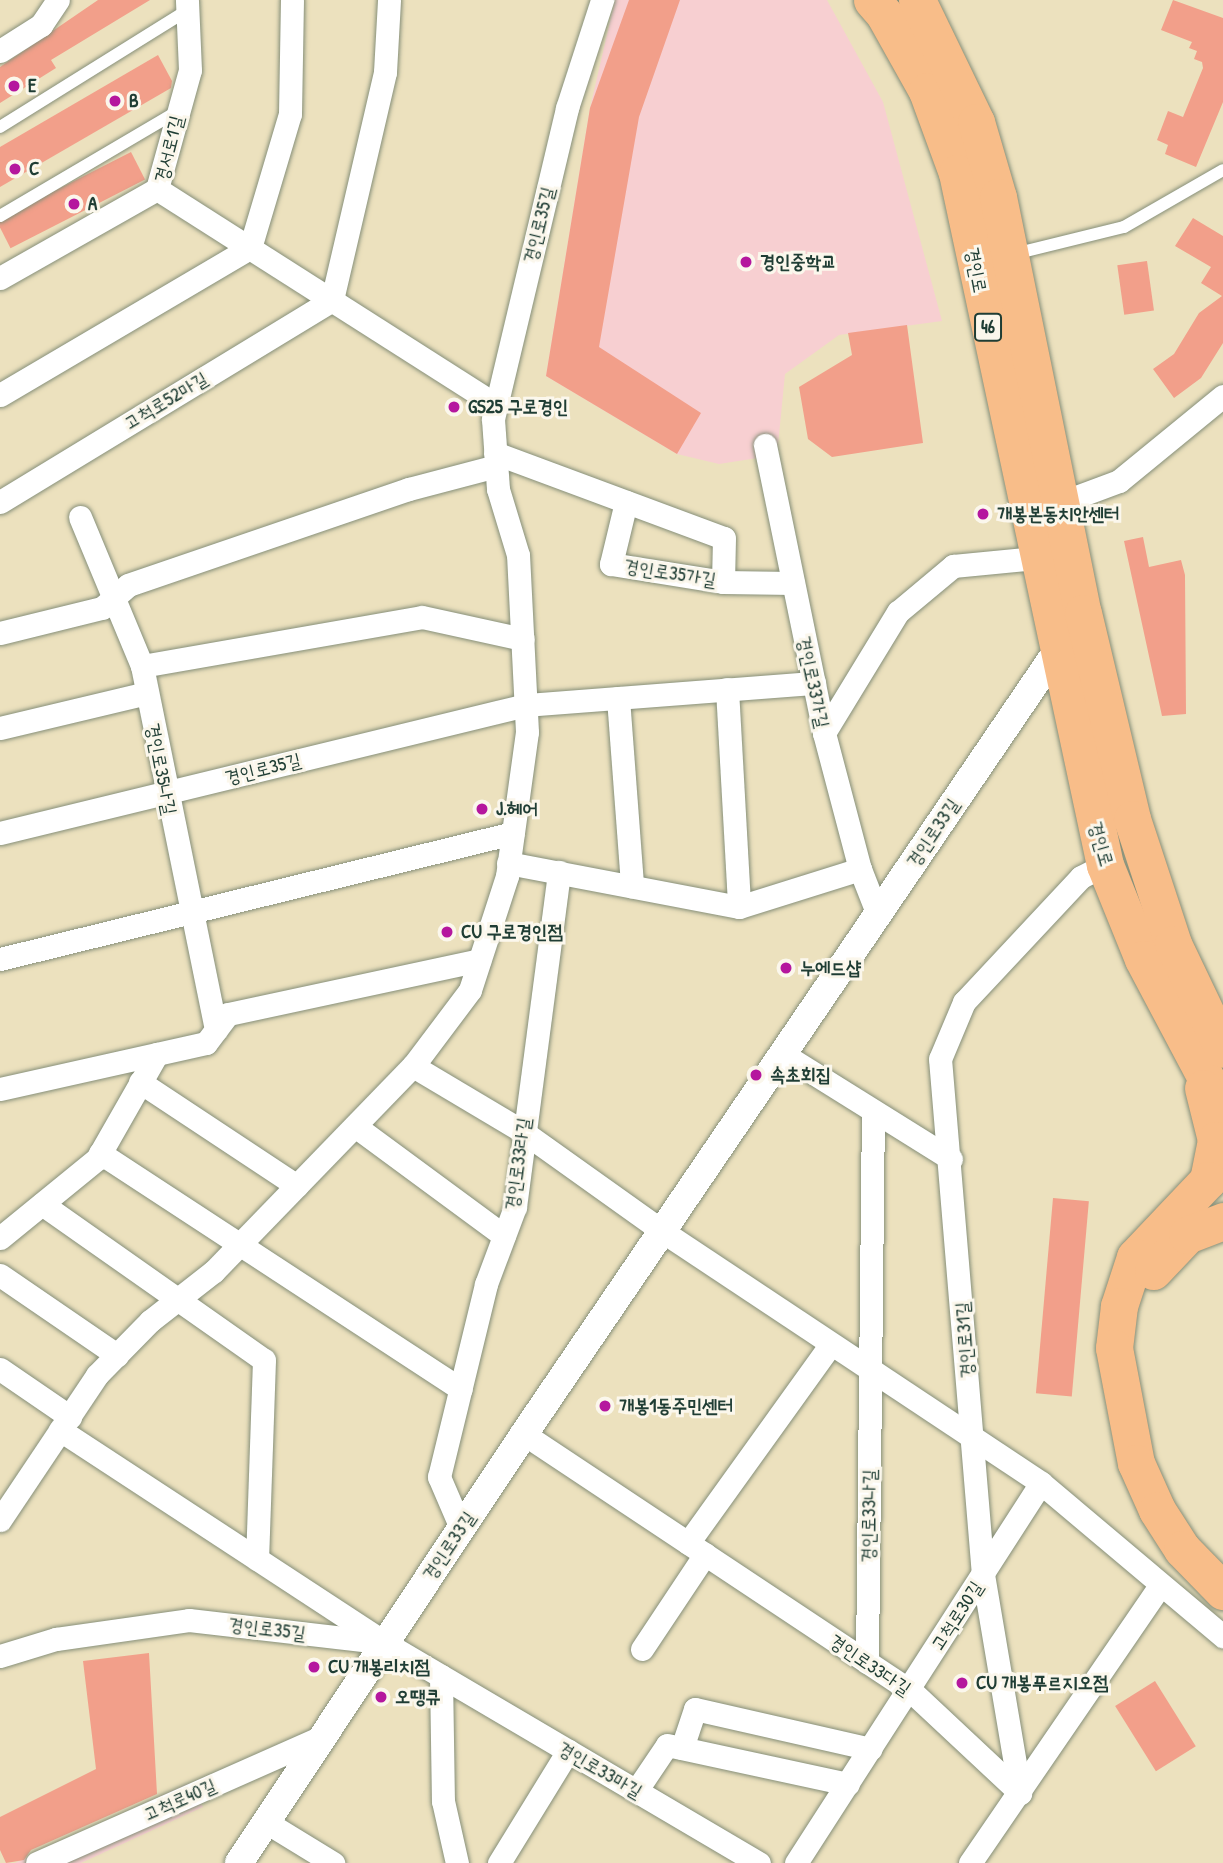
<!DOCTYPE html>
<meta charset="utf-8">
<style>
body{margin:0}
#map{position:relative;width:1223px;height:1863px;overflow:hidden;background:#ece1be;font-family:"Patrick Hand","Poor Story",sans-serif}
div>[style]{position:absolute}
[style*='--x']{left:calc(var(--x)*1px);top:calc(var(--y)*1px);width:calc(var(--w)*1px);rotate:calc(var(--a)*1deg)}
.built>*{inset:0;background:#f7cfd1}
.building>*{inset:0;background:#f29f8a;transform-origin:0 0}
.roads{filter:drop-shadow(0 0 2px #868f79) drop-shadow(0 0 2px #868f79)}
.service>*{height:12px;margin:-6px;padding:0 6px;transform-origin:6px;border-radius:6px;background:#fff}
.minor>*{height:23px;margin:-11.5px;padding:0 11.5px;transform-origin:11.5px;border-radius:11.5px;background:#fff}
.tertiary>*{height:28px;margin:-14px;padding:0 14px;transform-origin:14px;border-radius:14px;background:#fff}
.primary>*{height:37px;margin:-18.5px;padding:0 18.5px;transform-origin:18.5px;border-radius:18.5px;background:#f8bd89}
.dots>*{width:19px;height:19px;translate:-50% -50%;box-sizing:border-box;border:4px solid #fbf7ec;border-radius:50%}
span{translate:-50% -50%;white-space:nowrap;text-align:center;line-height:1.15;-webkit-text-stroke:6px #fbf7ec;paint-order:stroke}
.shield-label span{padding:2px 5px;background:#fbf7ec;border:2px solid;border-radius:5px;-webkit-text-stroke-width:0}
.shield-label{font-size:18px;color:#1f3d34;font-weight:700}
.poi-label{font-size:19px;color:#1f3d34;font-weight:700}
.left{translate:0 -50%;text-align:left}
.street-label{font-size:19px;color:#1f3d34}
</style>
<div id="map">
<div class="built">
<div style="clip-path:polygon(615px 0,827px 0,883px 102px,942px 321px,839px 335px,785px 374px,777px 455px,719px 464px,677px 454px,546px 376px,590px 108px)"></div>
<div style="clip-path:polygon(189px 1783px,203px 1807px,81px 1863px,15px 1863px)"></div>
</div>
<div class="building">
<div style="clip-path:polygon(98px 0,150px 0,51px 60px,56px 68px,0 103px,0 67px)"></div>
<div style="clip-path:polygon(629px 0,680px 0,639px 117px,599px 347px,701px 413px,677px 454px,546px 376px,590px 108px)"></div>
<div style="clip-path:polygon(1173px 0,1223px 18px,1223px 102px,1196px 167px,1165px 154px,1168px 145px,1157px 140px,1168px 111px,1183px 117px,1203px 68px,1202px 62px,1194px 59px,1197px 51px,1189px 48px,1192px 42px,1161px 30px)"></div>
<div style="clip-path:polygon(158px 55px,172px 81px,171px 88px,0 187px,0 147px)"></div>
<div style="left:131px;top:152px;width:31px;height:151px;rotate:63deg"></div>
<div style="clip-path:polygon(1193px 218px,1223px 236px,1223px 343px,1201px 378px,1174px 398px,1153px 369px,1174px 354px,1199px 313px,1222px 296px,1201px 283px,1211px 267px,1175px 246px)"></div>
<div style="left:1147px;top:261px;width:50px;height:30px;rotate:82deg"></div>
<div style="clip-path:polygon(907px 325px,923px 443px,832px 457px,808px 439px,799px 387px,852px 355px,848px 333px)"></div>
<div style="clip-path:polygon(1143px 537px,1149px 567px,1181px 560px,1185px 575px,1186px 714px,1162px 716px,1124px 541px)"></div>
<div style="left:1053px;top:1198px;width:36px;height:196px;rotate:5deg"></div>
<div style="clip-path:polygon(149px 1653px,157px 1794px,31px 1850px,24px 1860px,6px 1863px,0 1850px,0 1817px,96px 1769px,83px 1661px)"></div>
<div style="left:1155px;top:1681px;width:77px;height:47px;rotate:58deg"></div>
</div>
<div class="roads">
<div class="service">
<div style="--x:0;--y:127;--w:221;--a:-31.9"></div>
<div style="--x:0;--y:216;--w:207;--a:-30.5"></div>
<div style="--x:1014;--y:254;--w:113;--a:-13.8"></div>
<div style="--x:1124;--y:227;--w:114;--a:-29.9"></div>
</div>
<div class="minor">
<div style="--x:0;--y:51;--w:49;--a:-32.4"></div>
<div style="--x:41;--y:25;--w:30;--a:-56"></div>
<div style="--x:157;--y:189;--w:402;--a:32.5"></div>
<div style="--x:157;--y:189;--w:123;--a:-74.5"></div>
<div style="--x:190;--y:70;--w:70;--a:-92.5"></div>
<div style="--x:0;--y:278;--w:180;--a:-29.5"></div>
<div style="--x:0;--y:395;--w:290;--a:-30.5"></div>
<div style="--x:250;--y:248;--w:140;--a:-73.4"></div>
<div style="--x:290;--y:114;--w:114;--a:-89"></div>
<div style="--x:765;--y:445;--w:294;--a:78.4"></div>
<div style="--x:824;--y:733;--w:141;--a:75.2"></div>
<div style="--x:860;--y:869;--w:49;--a:68.6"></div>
<div style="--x:495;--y:453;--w:244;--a:20.4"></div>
<div style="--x:724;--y:538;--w:44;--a:91.3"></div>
<div style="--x:0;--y:502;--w:389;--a:-31.3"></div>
<div style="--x:332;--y:300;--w:234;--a:-76.9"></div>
<div style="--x:385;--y:72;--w:72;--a:-86.8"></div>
<div style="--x:626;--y:502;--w:64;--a:103.6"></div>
<div style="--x:611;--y:564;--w:113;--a:9.1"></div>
<div style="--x:723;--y:582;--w:70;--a:0.8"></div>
<div style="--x:1060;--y:503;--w:63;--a:-20.4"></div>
<div style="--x:1119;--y:481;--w:134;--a:-39.3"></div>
<div style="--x:80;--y:517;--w:161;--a:67.4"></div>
<div style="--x:142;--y:666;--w:371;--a:78.5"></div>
<div style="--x:0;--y:633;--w:105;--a:-13.8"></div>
<div style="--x:102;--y:608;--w:35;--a:-41"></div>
<div style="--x:128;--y:585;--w:297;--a:-18.9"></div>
<div style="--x:409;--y:489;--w:90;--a:-14.8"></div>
<div style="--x:142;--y:666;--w:284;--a:-9.9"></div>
<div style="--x:422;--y:617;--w:103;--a:12.3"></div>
<div style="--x:727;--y:689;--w:218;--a:86.8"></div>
<div style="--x:618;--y:698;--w:189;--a:85.7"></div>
<div style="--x:0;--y:728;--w:151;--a:-13.4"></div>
<div style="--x:824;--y:733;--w:142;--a:-58.6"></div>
<div style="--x:898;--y:612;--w:72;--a:-39.9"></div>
<div style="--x:953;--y:566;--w:83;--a:-5.5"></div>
<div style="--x:0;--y:833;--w:541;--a:-13.68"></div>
<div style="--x:526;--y:705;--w:289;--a:-4.4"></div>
<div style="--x:508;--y:863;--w:235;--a:10.8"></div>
<div style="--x:739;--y:907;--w:127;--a:-17.4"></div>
<div style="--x:0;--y:959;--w:528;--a:-13.8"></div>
<div style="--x:783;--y:1054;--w:198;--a:32"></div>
<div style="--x:413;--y:1066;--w:127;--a:30.8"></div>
<div style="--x:522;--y:1131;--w:172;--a:35.5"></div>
<div style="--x:662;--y:1231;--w:455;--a:33.6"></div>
<div style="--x:1041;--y:1483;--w:238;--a:40.1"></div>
<div style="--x:140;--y:1082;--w:188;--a:33.5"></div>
<div style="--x:0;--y:1089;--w:211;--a:-12.6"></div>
<div style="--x:206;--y:1043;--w:36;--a:-53"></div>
<div style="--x:228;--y:1014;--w:257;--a:-12.1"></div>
<div style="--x:355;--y:1126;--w:185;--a:36.4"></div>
<div style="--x:100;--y:1153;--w:431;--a:33.2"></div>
<div style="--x:42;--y:1204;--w:271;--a:35.1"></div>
<div style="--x:264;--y:1360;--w:199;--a:92"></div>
<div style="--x:0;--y:1238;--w:125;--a:-39.2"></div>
<div style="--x:97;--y:1159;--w:121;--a:-60.3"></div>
<div style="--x:0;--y:1275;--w:142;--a:34.4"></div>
<div style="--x:0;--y:1369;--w:85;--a:34.4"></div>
<div style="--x:60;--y:1430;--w:389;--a:33.2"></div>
<div style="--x:385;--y:1643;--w:434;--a:30.5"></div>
<div style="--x:524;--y:1434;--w:463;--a:33.6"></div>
<div style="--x:910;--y:1690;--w:151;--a:43.1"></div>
<div style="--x:0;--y:1520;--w:174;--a:-56.2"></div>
<div style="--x:97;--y:1375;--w:76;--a:-45.5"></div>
<div style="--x:150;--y:1321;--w:81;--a:-38"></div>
<div style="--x:214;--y:1271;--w:286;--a:-45.9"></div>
<div style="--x:413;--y:1066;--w:95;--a:-53.1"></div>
<div style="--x:470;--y:990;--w:120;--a:-72"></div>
<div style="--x:507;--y:876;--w:145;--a:-82.1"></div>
<div style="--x:527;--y:732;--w:177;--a:-92.9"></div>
<div style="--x:518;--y:555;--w:69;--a:-106.9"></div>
<div style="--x:498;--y:489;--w:70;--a:-94.1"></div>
<div style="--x:493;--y:419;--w:320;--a:-76.6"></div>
<div style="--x:567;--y:108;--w:114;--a:-72"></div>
<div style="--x:461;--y:1528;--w:56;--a:-113.3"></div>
<div style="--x:439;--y:1477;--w:199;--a:-76.3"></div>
<div style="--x:486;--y:1284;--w:82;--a:-69.4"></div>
<div style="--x:515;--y:1207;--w:338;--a:-82.5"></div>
<div style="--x:688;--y:1543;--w:245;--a:-54.3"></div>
<div style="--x:642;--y:1649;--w:114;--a:-56.4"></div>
<div style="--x:0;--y:1656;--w:59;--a:-16.9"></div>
<div style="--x:56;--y:1639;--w:134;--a:-8.1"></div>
<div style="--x:189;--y:1620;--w:190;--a:6.6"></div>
<div style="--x:867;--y:1662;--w:551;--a:-89.38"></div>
<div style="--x:441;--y:1676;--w:125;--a:89.1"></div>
<div style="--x:443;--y:1801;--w:64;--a:77.3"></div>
<div style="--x:682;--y:1748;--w:41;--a:-71.6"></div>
<div style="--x:695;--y:1709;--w:180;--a:12.8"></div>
<div style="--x:636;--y:1791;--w:55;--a:-56"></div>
<div style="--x:667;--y:1745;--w:185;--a:12.2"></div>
<div style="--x:1020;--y:1793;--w:221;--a:-99.6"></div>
<div style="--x:983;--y:1575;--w:518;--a:-94.76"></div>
<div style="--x:940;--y:1059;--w:62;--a:-67.2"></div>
<div style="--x:964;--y:1002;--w:171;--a:-46.9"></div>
<div style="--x:1081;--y:877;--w:27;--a:-27"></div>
<div style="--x:266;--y:1822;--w:79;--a:31.5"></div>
<div style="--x:37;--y:1863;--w:313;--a:-23.9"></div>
<div style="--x:499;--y:1863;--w:132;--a:-58.4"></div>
<div style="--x:796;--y:1863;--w:452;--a:-57.2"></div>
<div style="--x:970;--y:1863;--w:337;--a:-55.6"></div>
</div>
<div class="tertiary">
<div style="--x:239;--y:1863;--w:515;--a:-56.4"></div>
<div style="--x:524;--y:1434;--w:963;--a:-55.75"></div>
</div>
<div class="primary">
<div style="--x:872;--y:0;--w:18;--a:49"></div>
<div style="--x:884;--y:14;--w:88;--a:60.8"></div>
<div style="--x:927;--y:91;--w:87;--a:69.9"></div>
<div style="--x:957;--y:173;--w:708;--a:77.93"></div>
<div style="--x:1105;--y:865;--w:101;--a:68"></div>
<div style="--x:1143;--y:959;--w:171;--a:62.1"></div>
<div style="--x:917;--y:0;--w:136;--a:64.2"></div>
<div style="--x:976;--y:122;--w:78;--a:73.7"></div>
<div style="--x:998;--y:197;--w:425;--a:78.5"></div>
<div style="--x:1083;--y:613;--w:212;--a:76.6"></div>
<div style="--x:1132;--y:819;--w:132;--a:71.8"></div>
<div style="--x:1173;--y:944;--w:116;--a:64.5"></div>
<div style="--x:1203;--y:1088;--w:54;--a:76"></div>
<div style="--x:1216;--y:1140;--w:41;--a:101.3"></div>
<div style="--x:1208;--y:1180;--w:106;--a:133.5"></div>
<div style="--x:1135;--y:1257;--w:52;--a:108.1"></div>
<div style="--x:1119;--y:1306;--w:42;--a:96.8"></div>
<div style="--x:1114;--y:1348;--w:117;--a:79.2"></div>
<div style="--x:1136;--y:1463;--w:51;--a:65.9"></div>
<div style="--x:1157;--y:1510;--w:46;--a:57.3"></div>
<div style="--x:1182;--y:1549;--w:59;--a:45.7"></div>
<div style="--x:1153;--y:1271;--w:50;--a:-46.6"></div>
<div style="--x:1187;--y:1235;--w:39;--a:-21"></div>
</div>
</div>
<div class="dots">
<div style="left:14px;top:86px;background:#b5179e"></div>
<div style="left:115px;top:101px;background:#b5179e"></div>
<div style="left:15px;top:169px;background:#b5179e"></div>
<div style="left:74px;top:204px;background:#b5179e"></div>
<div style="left:746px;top:262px;background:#b5179e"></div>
<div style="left:454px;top:407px;background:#b5179e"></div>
<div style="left:983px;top:514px;background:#b5179e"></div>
<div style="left:482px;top:809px;background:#b5179e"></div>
<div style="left:447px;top:932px;background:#b5179e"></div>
<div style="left:786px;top:968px;background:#b5179e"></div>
<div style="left:756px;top:1075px;background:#b5179e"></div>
<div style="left:605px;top:1406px;background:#b5179e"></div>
<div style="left:314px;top:1667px;background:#b5179e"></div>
<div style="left:962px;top:1683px;background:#b5179e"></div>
<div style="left:381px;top:1697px;background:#b5179e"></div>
</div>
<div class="shield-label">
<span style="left:988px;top:327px">46</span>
</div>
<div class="poi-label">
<span class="left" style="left:28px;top:86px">E</span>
<span class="left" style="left:129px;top:101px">B</span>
<span class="left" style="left:29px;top:169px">C</span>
<span class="left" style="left:88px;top:204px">A</span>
<span class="left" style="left:760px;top:262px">경인중학교</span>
<span class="left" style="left:468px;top:407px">GS25 구로경인</span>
<span class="left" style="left:997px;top:514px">개봉본동치안센터</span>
<span class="left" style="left:496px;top:809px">J.헤어</span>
<span class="left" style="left:461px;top:932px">CU 구로경인점</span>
<span class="left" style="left:800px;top:968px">누에드샵</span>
<span class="left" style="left:770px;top:1075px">속초회집</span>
<span class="left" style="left:619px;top:1406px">개봉1동주민센터</span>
<span class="left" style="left:328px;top:1667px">CU 개봉리치점</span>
<span class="left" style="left:976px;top:1683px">CU 개봉푸르지오점</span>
<span class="left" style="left:395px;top:1697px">오땡큐</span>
</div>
<div class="street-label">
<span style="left:169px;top:149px;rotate:-76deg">경서로1길</span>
<span style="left:539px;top:225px;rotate:-76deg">경인로35길</span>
<span style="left:976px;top:270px;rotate:79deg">경인로</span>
<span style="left:166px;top:401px;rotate:-31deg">고척로52마길</span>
<span style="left:670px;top:573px;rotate:9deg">경인로35가길</span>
<span style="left:813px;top:682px;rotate:78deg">경인로33가길</span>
<span style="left:161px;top:769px;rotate:79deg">경인로35나길</span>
<span style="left:263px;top:769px;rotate:-14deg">경인로35길</span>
<span style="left:933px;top:833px;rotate:-56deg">경인로33길</span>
<span style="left:1101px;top:844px;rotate:74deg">경인로</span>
<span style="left:518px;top:1164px;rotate:-82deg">경인로33라길</span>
<span style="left:965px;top:1340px;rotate:-94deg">경인로31길</span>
<span style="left:869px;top:1516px;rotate:-89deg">경인로33나길</span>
<span style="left:449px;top:1546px;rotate:-56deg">경인로33길</span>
<span style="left:957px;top:1616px;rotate:-57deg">고척로30길</span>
<span style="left:267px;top:1629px;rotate:7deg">경인로35길</span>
<span style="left:870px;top:1665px;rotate:34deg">경인로33다길</span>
<span style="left:600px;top:1770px;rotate:30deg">경인로33마길</span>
<span style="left:180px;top:1800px;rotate:-24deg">고척로40길</span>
</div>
</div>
